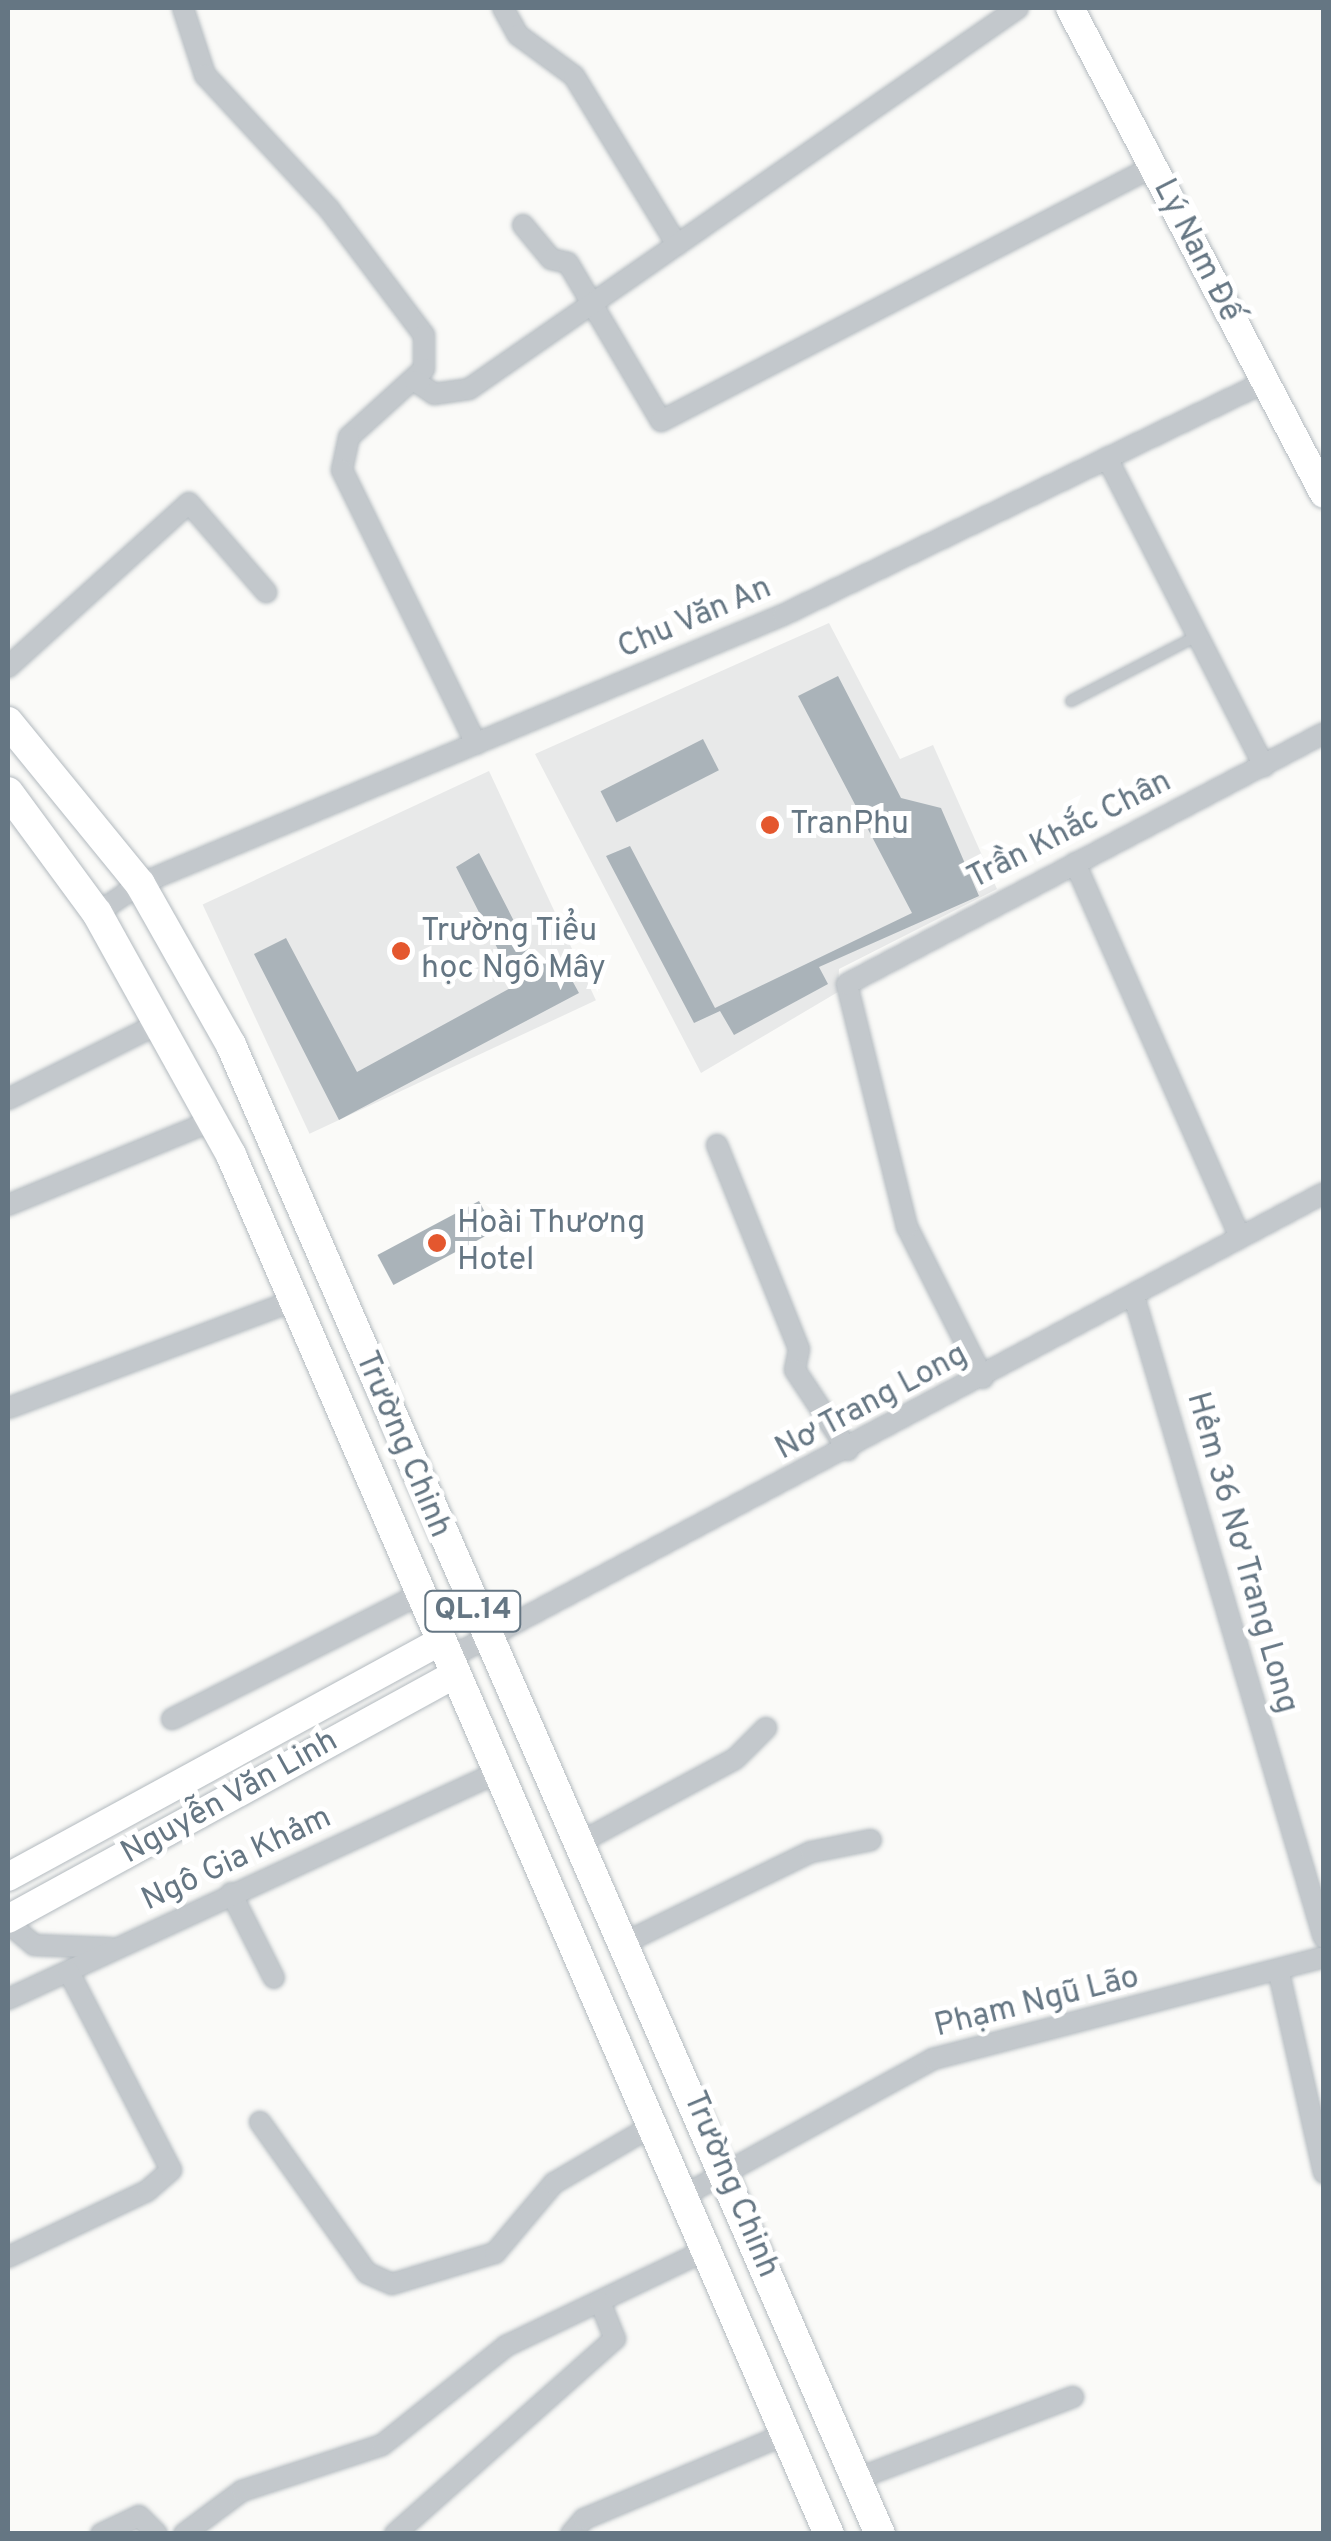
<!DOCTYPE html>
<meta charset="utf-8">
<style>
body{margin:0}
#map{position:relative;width:1331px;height:2541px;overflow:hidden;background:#fafaf8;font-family:Overpass,sans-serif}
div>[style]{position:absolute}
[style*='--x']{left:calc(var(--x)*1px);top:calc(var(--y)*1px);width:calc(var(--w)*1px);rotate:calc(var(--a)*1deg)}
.built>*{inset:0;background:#e8e9e9;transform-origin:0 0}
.building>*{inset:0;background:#aab3b9;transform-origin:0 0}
.roads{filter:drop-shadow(0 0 2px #b3babf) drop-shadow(0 0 2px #b3babf)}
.lane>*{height:10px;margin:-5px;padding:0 5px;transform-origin:5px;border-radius:5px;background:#c3c8cc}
.street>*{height:20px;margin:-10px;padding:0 10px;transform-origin:10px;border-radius:10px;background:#c3c8cc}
.secondary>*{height:28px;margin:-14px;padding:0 14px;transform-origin:14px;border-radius:14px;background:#fff}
.primary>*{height:30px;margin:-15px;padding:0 15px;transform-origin:15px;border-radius:15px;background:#fff}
.dots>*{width:28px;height:28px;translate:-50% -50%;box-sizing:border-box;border:5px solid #fff;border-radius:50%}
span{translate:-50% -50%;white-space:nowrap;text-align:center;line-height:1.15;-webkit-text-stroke:10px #fff;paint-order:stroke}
.shield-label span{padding:2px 8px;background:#fff;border:2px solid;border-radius:8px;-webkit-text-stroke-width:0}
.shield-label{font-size:30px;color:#657683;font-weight:700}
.street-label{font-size:32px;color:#657683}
.poi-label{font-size:32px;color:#657683}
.left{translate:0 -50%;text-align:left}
.frame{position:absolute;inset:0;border:10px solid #657683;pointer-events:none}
</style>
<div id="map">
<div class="built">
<div style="clip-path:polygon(829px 623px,900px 759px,933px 745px,997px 889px,839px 969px,838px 992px,701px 1073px,535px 754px)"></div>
<div style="left:489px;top:771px;width:253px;height:316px;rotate:65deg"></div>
</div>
<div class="building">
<div style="clip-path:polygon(838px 676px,901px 798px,941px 808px,979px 896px,819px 967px,828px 984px,734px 1035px,720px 1011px,694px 1023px,606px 856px,630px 846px,715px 1008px,912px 913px,798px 696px)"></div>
<div style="left:703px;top:739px;width:35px;height:115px;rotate:63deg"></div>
<div style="clip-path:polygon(479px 853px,536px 964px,557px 953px,579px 993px,339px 1120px,254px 954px,286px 938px,357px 1072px,516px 985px,456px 867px)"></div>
<div style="left:479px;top:1201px;width:34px;height:115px;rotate:62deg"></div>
</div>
<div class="roads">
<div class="lane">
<div style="--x:1071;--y:701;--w:142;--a:-27.3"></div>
</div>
<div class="street">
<div style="--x:183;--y:8;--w:71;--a:71.8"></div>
<div style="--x:205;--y:75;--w:183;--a:47.2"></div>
<div style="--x:329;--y:209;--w:158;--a:53"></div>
<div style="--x:424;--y:335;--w:34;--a:90"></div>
<div style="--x:424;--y:369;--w:101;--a:137.8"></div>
<div style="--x:349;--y:437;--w:34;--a:102"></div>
<div style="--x:342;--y:470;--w:305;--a:63.9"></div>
<div style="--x:503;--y:8;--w:31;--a:61"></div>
<div style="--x:518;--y:35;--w:69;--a:36.2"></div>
<div style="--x:574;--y:76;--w:198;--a:58.6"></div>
<div style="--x:523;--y:225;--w:44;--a:50.5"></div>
<div style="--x:551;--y:259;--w:17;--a:13"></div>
<div style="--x:568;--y:263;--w:183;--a:59.5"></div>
<div style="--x:661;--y:421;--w:555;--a:-27.35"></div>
<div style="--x:415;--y:381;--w:23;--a:34"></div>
<div style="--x:434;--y:394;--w:35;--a:-8"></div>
<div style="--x:469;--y:389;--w:668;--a:-34.76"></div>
<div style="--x:1107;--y:458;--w:346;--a:63"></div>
<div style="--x:8;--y:667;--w:244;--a:-42.2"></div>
<div style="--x:189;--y:503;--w:118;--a:49.1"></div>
<div style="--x:1075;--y:863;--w:409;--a:66.2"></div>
<div style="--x:97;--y:913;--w:52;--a:-34"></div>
<div style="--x:140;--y:884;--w:697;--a:-22.7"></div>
<div style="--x:783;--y:615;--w:533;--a:-25.8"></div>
<div style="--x:8;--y:1099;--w:172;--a:-26.6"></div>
<div style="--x:717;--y:1145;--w:220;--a:68.1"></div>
<div style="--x:799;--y:1349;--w:21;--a:101"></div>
<div style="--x:795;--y:1370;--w:96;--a:56.5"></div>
<div style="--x:8;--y:1205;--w:223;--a:-22.4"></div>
<div style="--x:1135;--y:1300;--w:665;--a:73.5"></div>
<div style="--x:983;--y:1378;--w:169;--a:-116.7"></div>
<div style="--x:907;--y:1227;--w:250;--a:-103.9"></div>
<div style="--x:847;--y:984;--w:539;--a:-27.75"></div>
<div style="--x:8;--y:1408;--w:303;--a:-20.6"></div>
<div style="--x:445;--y:1660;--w:995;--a:-27.98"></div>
<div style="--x:172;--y:1719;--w:276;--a:-26.7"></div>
<div style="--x:577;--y:1844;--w:179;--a:-28.3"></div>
<div style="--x:735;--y:1759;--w:44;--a:-45"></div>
<div style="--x:231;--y:1893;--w:95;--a:63.2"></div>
<div style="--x:8;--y:1923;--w:34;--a:40"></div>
<div style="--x:34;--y:1945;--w:77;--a:2.2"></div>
<div style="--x:622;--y:1944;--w:210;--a:-26"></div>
<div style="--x:811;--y:1852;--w:61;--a:-11.3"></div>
<div style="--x:1279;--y:1973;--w:205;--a:77.3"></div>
<div style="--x:8;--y:1999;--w:533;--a:-24.84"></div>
<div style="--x:260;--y:2122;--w:185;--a:54.7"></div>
<div style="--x:367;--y:2273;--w:27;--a:24"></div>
<div style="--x:392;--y:2284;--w:108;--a:-16.8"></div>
<div style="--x:495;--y:2253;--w:92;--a:-49.9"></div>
<div style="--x:554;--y:2183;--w:113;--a:-30.2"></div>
<div style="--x:681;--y:2197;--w:287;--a:-28.7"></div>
<div style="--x:933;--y:2059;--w:404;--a:-14.6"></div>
<div style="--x:8;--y:2257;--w:154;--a:-25.4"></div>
<div style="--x:147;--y:2191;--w:32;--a:-41"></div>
<div style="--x:171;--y:2170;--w:223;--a:-117.3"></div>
<div style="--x:856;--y:2479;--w:232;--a:-20.7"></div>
<div style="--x:101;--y:2534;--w:42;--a:-25.3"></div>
<div style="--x:139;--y:2516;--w:25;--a:45"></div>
<div style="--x:184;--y:2534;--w:72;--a:-36.6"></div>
<div style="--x:242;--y:2491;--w:147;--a:-18.2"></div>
<div style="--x:382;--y:2445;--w:159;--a:-38.6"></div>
<div style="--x:506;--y:2346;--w:222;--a:-25.6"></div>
<div style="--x:395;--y:2534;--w:294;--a:-41.6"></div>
<div style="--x:615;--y:2339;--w:40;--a:-112"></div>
<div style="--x:571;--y:2534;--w:20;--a:-49"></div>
<div style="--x:584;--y:2519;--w:219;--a:-22.8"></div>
</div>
<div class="secondary">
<div style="--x:1070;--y:8;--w:548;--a:62.41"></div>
<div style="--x:8;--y:1877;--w:490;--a:-28.6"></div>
<div style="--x:8;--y:1919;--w:506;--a:-28.69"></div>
</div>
<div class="primary">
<div style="--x:8;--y:722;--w:209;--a:50.8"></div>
<div style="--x:140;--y:884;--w:185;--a:60.5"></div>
<div style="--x:231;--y:1045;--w:1624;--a:66.45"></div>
<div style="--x:8;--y:792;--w:150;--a:53.7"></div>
<div style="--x:97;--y:913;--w:277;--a:61"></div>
<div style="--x:231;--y:1155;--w:1503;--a:66.56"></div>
</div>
</div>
<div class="dots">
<div style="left:770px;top:825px;background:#e4572e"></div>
<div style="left:401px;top:951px;background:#e4572e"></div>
<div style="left:437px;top:1243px;background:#e4572e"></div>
</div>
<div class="shield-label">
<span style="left:473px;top:1611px">QL.14</span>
</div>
<div class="street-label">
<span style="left:1196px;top:251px;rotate:63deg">Lý Nam Đế</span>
<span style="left:695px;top:619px;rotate:-23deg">Chu Văn An</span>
<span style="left:1070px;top:831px;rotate:-27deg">Trần Khắc Chân</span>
<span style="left:872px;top:1403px;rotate:-28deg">Nơ Trang Long</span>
<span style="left:402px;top:1445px;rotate:67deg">Trường Chinh</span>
<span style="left:1241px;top:1553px;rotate:74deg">Hẻm 36 Nơ Trang Long</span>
<span style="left:230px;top:1798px;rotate:-29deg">Nguyễn Văn Linh</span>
<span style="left:237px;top:1860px;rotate:-25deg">Ngô Gia Khảm</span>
<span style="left:1037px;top:2003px;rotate:-14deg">Phạm Ngũ Lão</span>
<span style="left:730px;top:2185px;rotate:67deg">Trường Chinh</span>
</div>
<div class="poi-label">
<span class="left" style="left:790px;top:825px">TranPhu</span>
<span class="left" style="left:421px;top:951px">Trường Tiểu<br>học Ngô Mây</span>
<span class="left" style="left:457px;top:1243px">Hoài Thương<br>Hotel</span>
</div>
<div class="frame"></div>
</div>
